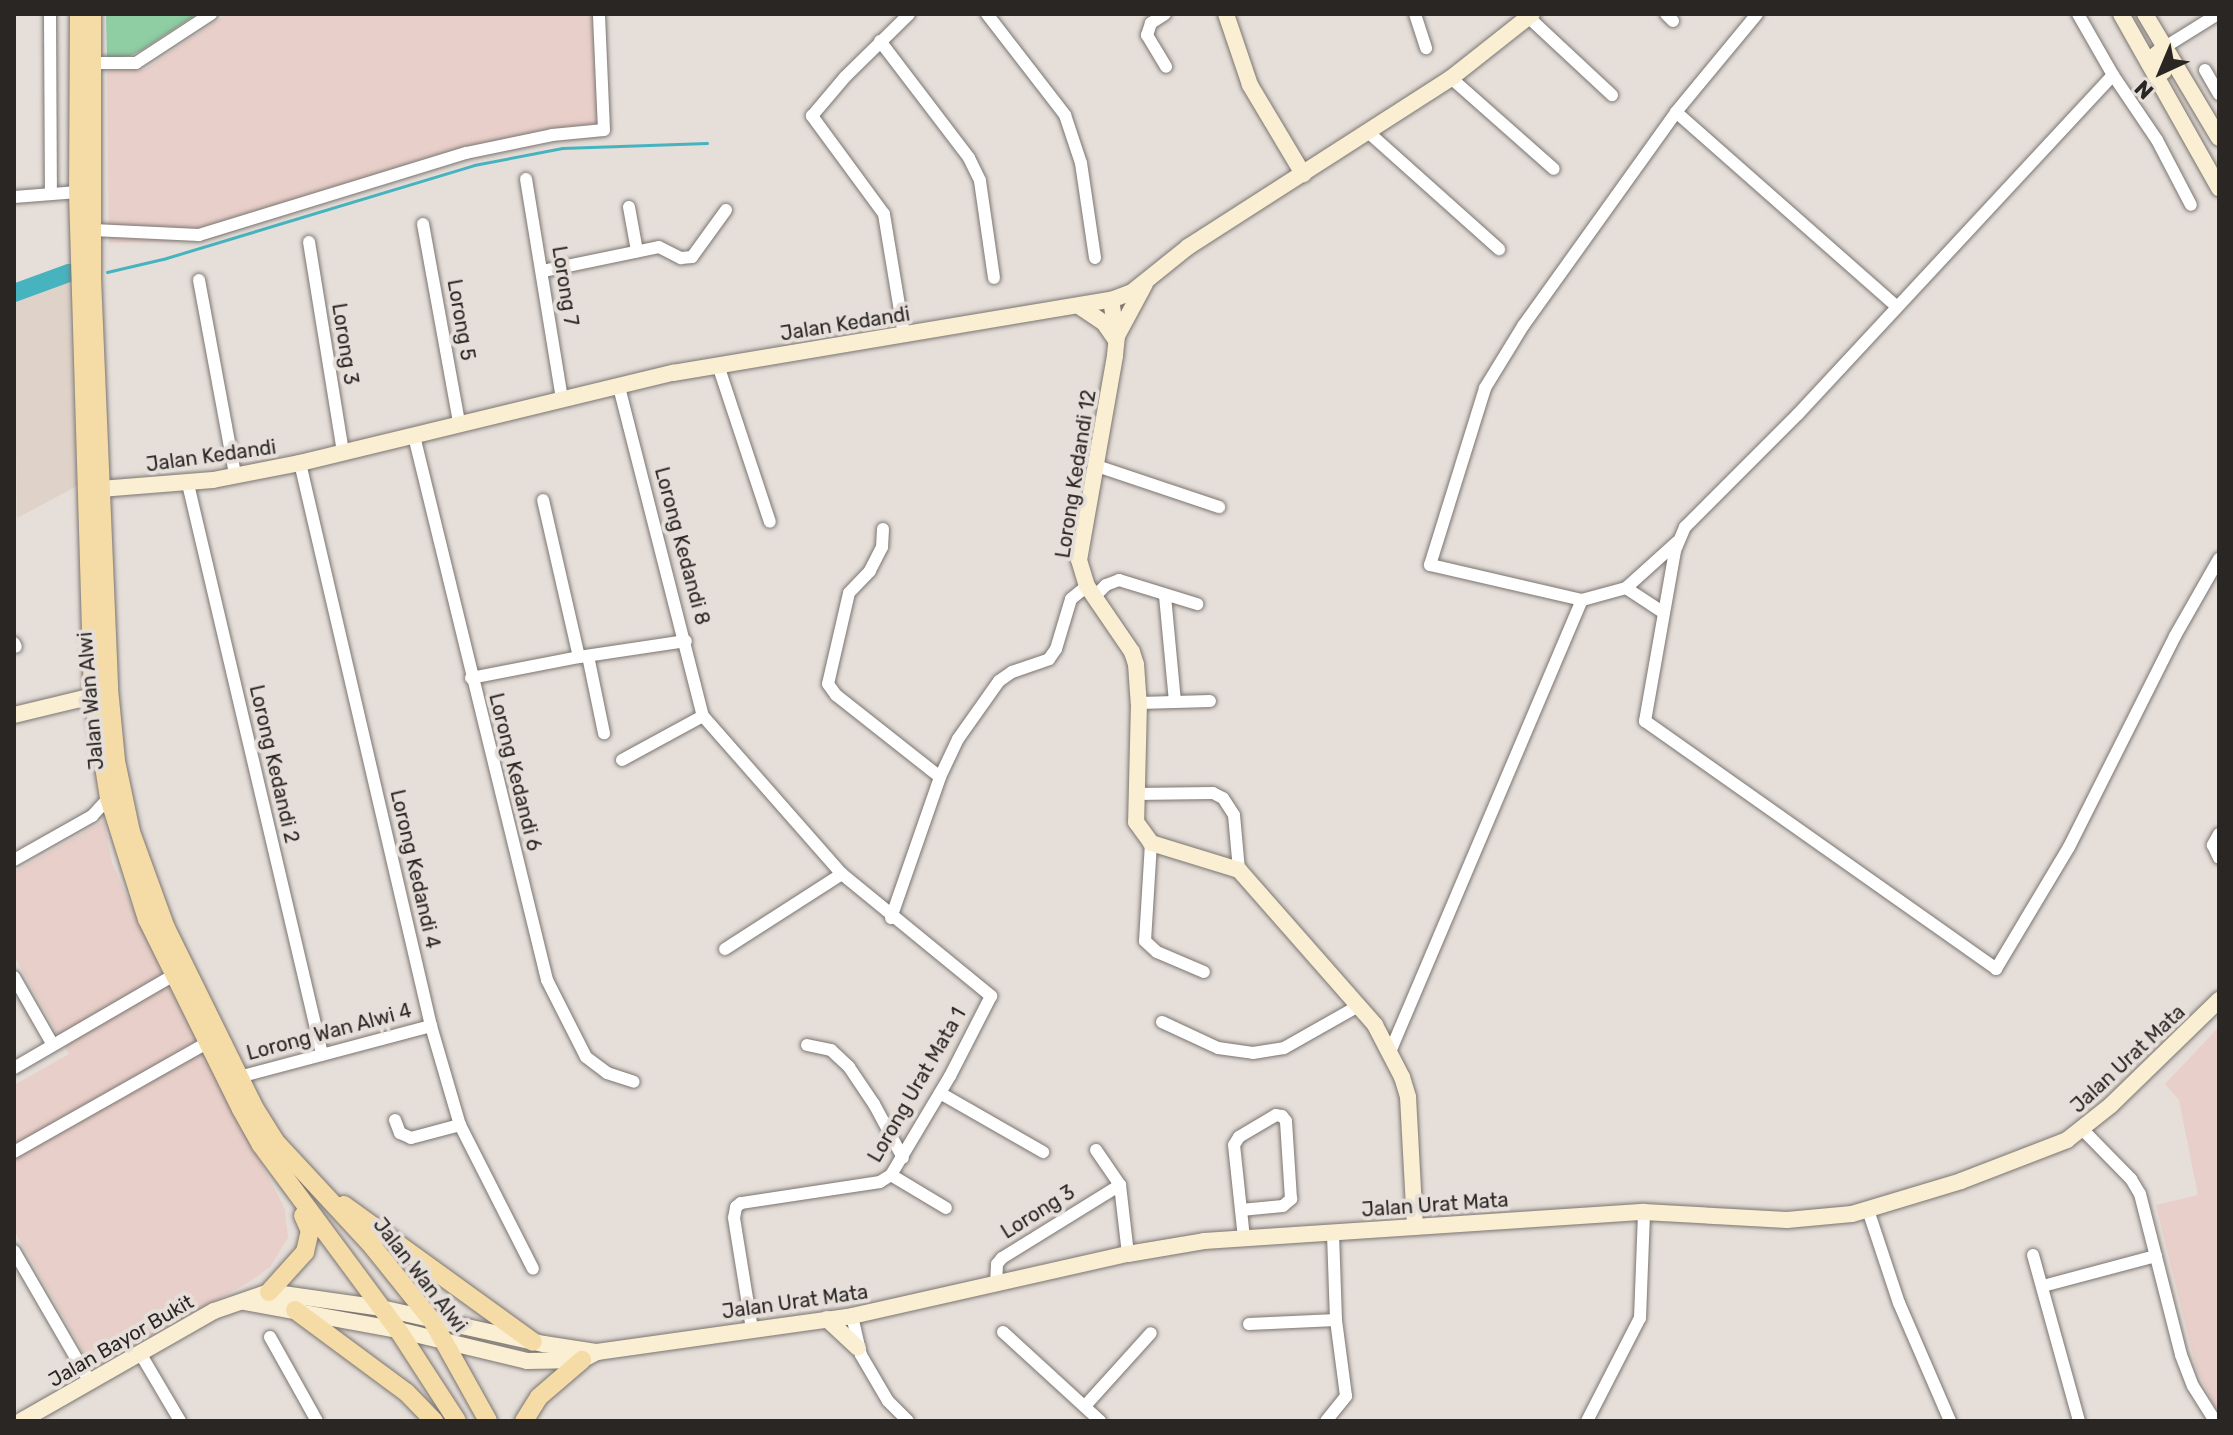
<!DOCTYPE html>
<style>
body{margin:0}
#map{position:relative;width:2233px;height:1435px;overflow:hidden;background:#e5ded9;font-family:Rubik,sans-serif}
div>[style]{position:absolute}
[style*='--x']{left:calc(var(--x)*1px);top:calc(var(--y)*1px);width:calc(var(--w)*1px);rotate:calc(var(--a)*1deg)}
.commercial>*{inset:0;background:#e9cfc9}
.built>*{inset:0;background:#dfd2c8}
.green>*{inset:0;background:#8fcda3}
.stream>*{height:3px;margin:-1.5px;padding:0 1.5px;transform-origin:1.5px;border-radius:1.5px;background:#47b3bf}
.river>*{height:18px;margin:-9px;padding:0 9px;transform-origin:9px;border-radius:9px;background:#47b3bf}
.roads{filter:drop-shadow(0 0 2px #7b7571) drop-shadow(0 0 2px #7b7571)}
.street>*{height:12px;margin:-6px;padding:0 6px;transform-origin:6px;border-radius:6px;background:#fff}
.secondary>*{height:16px;margin:-8px;padding:0 8px;transform-origin:8px;border-radius:8px;background:#faeed3}
.primary>*{height:18px;margin:-9px;padding:0 9px;transform-origin:9px;border-radius:9px;background:#f5dca7}
span{translate:-50% -50%;white-space:nowrap;text-align:center;line-height:1.15;-webkit-text-stroke:8px #e5ded9;paint-order:stroke}
.street-label{font-size:20px;color:#292624}
.frame{position:absolute;inset:0;border:16px solid #292624;pointer-events:none}
.north{position:absolute;left:2121px;top:32px;width:80px;height:80px;-webkit-text-stroke:6px #e5ded9;paint-order:stroke;rotate:224deg;font-size:22px;font-weight:700;line-height:32px;text-align:center;color:#292624}
.north::after{content:'';display:block;margin:auto;width:28px;height:36px;background:#292624;clip-path:polygon(50% 0,100% 100%,50% 72%,0 100%)}
</style>
<div id="map">
<div class="commercial">
<div style="clip-path:polygon(227px 14px,596px 14px,602px 138px,547px 142px,466px 158px,205px 241px,109px 243px,107px 71px,144px 70px)"></div>
<div style="clip-path:polygon(104px 821px,112px 863px,161px 971px,285px 1209px,288px 1238px,270px 1267px,249px 1282px,93px 1369px,14px 1230px,14px 1085px,69px 1054px,14px 956px,14px 872px)"></div>
<div style="clip-path:polygon(2219px 1027px,2219px 1415px,2196px 1368px,2156px 1205px,2198px 1195px,2179px 1100px,2165px 1084px)"></div>
</div>
<div class="built">
<div style="clip-path:polygon(68px 282px,77px 486px,17px 518px,14px 301px)"></div>
</div>
<div class="green">
<div style="clip-path:polygon(106px 14px,197px 14px,142px 50px,130px 56px,107px 58px)"></div>
</div>
<div class="stream">
<div style="--x:107;--y:272;--w:57;--a:-13.1"></div>
<div style="--x:163;--y:259;--w:325;--a:-16.8"></div>
<div style="--x:474;--y:165;--w:90;--a:-10.9"></div>
<div style="--x:562;--y:148;--w:145;--a:-2"></div>
</div>
<div class="river">
<div style="--x:14;--y:293;--w:59;--a:-20"></div>
</div>
<div class="roads">
<div class="street">
<div style="--x:50;--y:14;--w:180;--a:89.7"></div>
<div style="--x:987;--y:14;--w:128;--a:52.3"></div>
<div style="--x:1065;--y:115;--w:51;--a:71.6"></div>
<div style="--x:1081;--y:163;--w:96;--a:81.6"></div>
<div style="--x:1165;--y:14;--w:17;--a:147"></div>
<div style="--x:1151;--y:23;--w:13;--a:108"></div>
<div style="--x:1147;--y:35;--w:37;--a:59"></div>
<div style="--x:1415;--y:14;--w:36;--a:72"></div>
<div style="--x:1525;--y:14;--w:119;--a:43"></div>
<div style="--x:1666;--y:14;--w:10;--a:45"></div>
<div style="--x:2078;--y:14;--w:70;--a:60.2"></div>
<div style="--x:2113;--y:75;--w:463;--a:132.9"></div>
<div style="--x:1798;--y:414;--w:160;--a:135"></div>
<div style="--x:1685;--y:527;--w:26;--a:113"></div>
<div style="--x:1675;--y:551;--w:173;--a:100"></div>
<div style="--x:1645;--y:721;--w:430;--a:35.2"></div>
<div style="--x:1996;--y:969;--w:142;--a:-59.1"></div>
<div style="--x:2069;--y:847;--w:236;--a:-63.3"></div>
<div style="--x:2175;--y:636;--w:89;--a:-60.3"></div>
<div style="--x:880;--y:41;--w:147;--a:52.7"></div>
<div style="--x:969;--y:158;--w:25;--a:64"></div>
<div style="--x:980;--y:181;--w:98;--a:81.8"></div>
<div style="--x:2165;--y:47;--w:62;--a:-31.9"></div>
<div style="--x:92;--y:63;--w:44;--a:0"></div>
<div style="--x:136;--y:63;--w:90;--a:-33.2"></div>
<div style="--x:2205;--y:70;--w:28;--a:60"></div>
<div style="--x:2113;--y:75;--w:78;--a:55.9"></div>
<div style="--x:2157;--y:140;--w:73;--a:62.4"></div>
<div style="--x:1451;--y:78;--w:137;--a:41.5"></div>
<div style="--x:1676;--y:112;--w:127;--a:-50.4"></div>
<div style="--x:1368;--y:132;--w:176;--a:41.8"></div>
<div style="--x:526;--y:179;--w:224;--a:80.7"></div>
<div style="--x:14;--y:197;--w:64;--a:-4.5"></div>
<div style="--x:629;--y:207;--w:45;--a:79.7"></div>
<div style="--x:423;--y:224;--w:201;--a:79.7"></div>
<div style="--x:93;--y:230;--w:106;--a:2.7"></div>
<div style="--x:199;--y:235;--w:279;--a:-17.1"></div>
<div style="--x:466;--y:153;--w:88;--a:-11.8"></div>
<div style="--x:552;--y:135;--w:52;--a:-5.5"></div>
<div style="--x:604;--y:130;--w:116;--a:-92.5"></div>
<div style="--x:309;--y:242;--w:213;--a:80.8"></div>
<div style="--x:543;--y:271;--w:118;--a:-11.7"></div>
<div style="--x:659;--y:247;--w:25;--a:27"></div>
<div style="--x:681;--y:258;--w:11;--a:-5"></div>
<div style="--x:692;--y:257;--w:58;--a:-54.1"></div>
<div style="--x:199;--y:280;--w:198;--a:79.5"></div>
<div style="--x:904;--y:335;--w:123;--a:-99.4"></div>
<div style="--x:884;--y:214;--w:122;--a:-126.3"></div>
<div style="--x:812;--y:116;--w:51;--a:-49.8"></div>
<div style="--x:845;--y:77;--w:90;--a:-44.5"></div>
<div style="--x:718;--y:365;--w:165;--a:71.7"></div>
<div style="--x:619;--y:387;--w:340;--a:75.7"></div>
<div style="--x:703;--y:716;--w:210;--a:48.7"></div>
<div style="--x:842;--y:874;--w:193;--a:39.3"></div>
<div style="--x:991;--y:996;--w:90;--a:117.1"></div>
<div style="--x:950;--y:1076;--w:115;--a:120.8"></div>
<div style="--x:891;--y:1175;--w:13;--a:148"></div>
<div style="--x:880;--y:1182;--w:141;--a:171.4"></div>
<div style="--x:741;--y:1203;--w:6;--a:141"></div>
<div style="--x:736;--y:1207;--w:11;--a:100"></div>
<div style="--x:734;--y:1218;--w:112;--a:80.8"></div>
<div style="--x:414;--y:436;--w:560;--a:76.26"></div>
<div style="--x:547;--y:980;--w:86;--a:63.1"></div>
<div style="--x:586;--y:1057;--w:26;--a:37"></div>
<div style="--x:607;--y:1073;--w:28;--a:18"></div>
<div style="--x:300;--y:463;--w:578;--a:76.9"></div>
<div style="--x:431;--y:1026;--w:103;--a:73.7"></div>
<div style="--x:460;--y:1125;--w:161;--a:63.1"></div>
<div style="--x:1097;--y:466;--w:129;--a:18.6"></div>
<div style="--x:188;--y:484;--w:586;--a:76.77"></div>
<div style="--x:883;--y:529;--w:18;--a:93"></div>
<div style="--x:882;--y:547;--w:27;--a:117"></div>
<div style="--x:870;--y:571;--w:30;--a:134"></div>
<div style="--x:849;--y:593;--w:93;--a:103"></div>
<div style="--x:828;--y:684;--w:14;--a:54"></div>
<div style="--x:836;--y:695;--w:132;--a:38.3"></div>
<div style="--x:1677;--y:542;--w:69;--a:138"></div>
<div style="--x:1626;--y:588;--w:46;--a:164.7"></div>
<div style="--x:1582;--y:600;--w:156;--a:-167"></div>
<div style="--x:1430;--y:565;--w:185;--a:-72.7"></div>
<div style="--x:1485;--y:388;--w:73;--a:-58.5"></div>
<div style="--x:1523;--y:326;--w:263;--a:-54.4"></div>
<div style="--x:1676;--y:112;--w:293;--a:41.4"></div>
<div style="--x:1626;--y:588;--w:45;--a:33.3"></div>
<div style="--x:1165;--y:596;--w:105;--a:84.6"></div>
<div style="--x:1094;--y:597;--w:17;--a:-45"></div>
<div style="--x:1106;--y:585;--w:14;--a:-21"></div>
<div style="--x:1119;--y:580;--w:82;--a:17.1"></div>
<div style="--x:14;--y:643;--w:4;--a:63"></div>
<div style="--x:588;--y:656;--w:79;--a:78.3"></div>
<div style="--x:579;--y:657;--w:108;--a:-8.5"></div>
<div style="--x:471;--y:678;--w:110;--a:-11"></div>
<div style="--x:579;--y:657;--w:161;--a:-102.9"></div>
<div style="--x:1139;--y:703;--w:71;--a:-1.6"></div>
<div style="--x:622;--y:760;--w:92;--a:-28.5"></div>
<div style="--x:1135;--y:794;--w:78;--a:-0.7"></div>
<div style="--x:1213;--y:793;--w:11;--a:27"></div>
<div style="--x:1223;--y:798;--w:20;--a:57"></div>
<div style="--x:1234;--y:815;--w:55;--a:84.8"></div>
<div style="--x:2219;--y:834;--w:13;--a:119"></div>
<div style="--x:2213;--y:845;--w:14;--a:65"></div>
<div style="--x:1151;--y:843;--w:98;--a:93.5"></div>
<div style="--x:1145;--y:941;--w:16;--a:43"></div>
<div style="--x:1157;--y:952;--w:51;--a:23.1"></div>
<div style="--x:14;--y:860;--w:90;--a:-29.4"></div>
<div style="--x:92;--y:816;--w:25;--a:-47"></div>
<div style="--x:891;--y:918;--w:149;--a:-70.8"></div>
<div style="--x:940;--y:777;--w:42;--a:-64.7"></div>
<div style="--x:958;--y:739;--w:71;--a:-54.7"></div>
<div style="--x:999;--y:681;--w:16;--a:-35"></div>
<div style="--x:1012;--y:672;--w:39;--a:-19"></div>
<div style="--x:1049;--y:659;--w:12;--a:-55"></div>
<div style="--x:1056;--y:649;--w:52;--a:-73.3"></div>
<div style="--x:1071;--y:599;--w:21;--a:-39"></div>
<div style="--x:725;--y:949;--w:139;--a:-32.7"></div>
<div style="--x:14;--y:977;--w:78;--a:60.2"></div>
<div style="--x:1162;--y:1022;--w:62;--a:24.9"></div>
<div style="--x:1218;--y:1048;--w:35;--a:8"></div>
<div style="--x:1253;--y:1053;--w:31;--a:-9"></div>
<div style="--x:1284;--y:1048;--w:87;--a:-29.5"></div>
<div style="--x:807;--y:1045;--w:25;--a:12"></div>
<div style="--x:831;--y:1050;--w:25;--a:43"></div>
<div style="--x:849;--y:1067;--w:45;--a:56"></div>
<div style="--x:874;--y:1104;--w:61;--a:61.8"></div>
<div style="--x:1390;--y:1052;--w:491;--a:-67"></div>
<div style="--x:14;--y:1068;--w:185;--a:-30.2"></div>
<div style="--x:239;--y:1077;--w:199;--a:-14.9"></div>
<div style="--x:940;--y:1093;--w:119;--a:29.8"></div>
<div style="--x:395;--y:1120;--w:14;--a:69"></div>
<div style="--x:400;--y:1133;--w:12;--a:24"></div>
<div style="--x:411;--y:1138;--w:51;--a:-14.9"></div>
<div style="--x:2083;--y:1130;--w:69;--a:45.6"></div>
<div style="--x:2131;--y:1179;--w:17;--a:59"></div>
<div style="--x:2140;--y:1194;--w:166;--a:75.7"></div>
<div style="--x:2181;--y:1355;--w:33;--a:69"></div>
<div style="--x:2193;--y:1386;--w:41;--a:57.8"></div>
<div style="--x:1096;--y:1150;--w:42;--a:55.6"></div>
<div style="--x:1120;--y:1185;--w:69;--a:83.4"></div>
<div style="--x:14;--y:1152;--w:222;--a:-29.5"></div>
<div style="--x:891;--y:1175;--w:64;--a:31"></div>
<div style="--x:1241;--y:1210;--w:42;--a:-5.4"></div>
<div style="--x:1283;--y:1206;--w:11;--a:-41"></div>
<div style="--x:1291;--y:1199;--w:78;--a:-93.7"></div>
<div style="--x:1286;--y:1121;--w:6;--a:-129"></div>
<div style="--x:1282;--y:1116;--w:6;--a:-171"></div>
<div style="--x:1276;--y:1115;--w:43;--a:149.3"></div>
<div style="--x:1239;--y:1137;--w:9;--a:122"></div>
<div style="--x:1234;--y:1145;--w:65;--a:83.9"></div>
<div style="--x:1241;--y:1210;--w:27;--a:84"></div>
<div style="--x:1868;--y:1210;--w:98;--a:71.6"></div>
<div style="--x:1899;--y:1303;--w:129;--a:66.6"></div>
<div style="--x:14;--y:1251;--w:151;--a:59.9"></div>
<div style="--x:2033;--y:1255;--w:172;--a:74.5"></div>
<div style="--x:996;--y:1284;--w:20;--a:-87"></div>
<div style="--x:997;--y:1264;--w:8;--a:-50"></div>
<div style="--x:1002;--y:1258;--w:139;--a:-31.7"></div>
<div style="--x:2043;--y:1286;--w:117;--a:-14.9"></div>
<div style="--x:852;--y:1316;--w:40;--a:77"></div>
<div style="--x:861;--y:1355;--w:53;--a:59.6"></div>
<div style="--x:888;--y:1401;--w:28;--a:45"></div>
<div style="--x:1249;--y:1324;--w:87;--a:-2.6"></div>
<div style="--x:1003;--y:1332;--w:132;--a:42.5"></div>
<div style="--x:270;--y:1337;--w:96;--a:60.8"></div>
<div style="--x:140;--y:1353;--w:79;--a:59.5"></div>
<div style="--x:1085;--y:1406;--w:98;--a:-47.9"></div>
<div style="--x:1326;--y:1421;--w:32;--a:-51"></div>
<div style="--x:1346;--y:1396;--w:77;--a:-97.5"></div>
<div style="--x:1336;--y:1320;--w:87;--a:-92"></div>
<div style="--x:1587;--y:1421;--w:116;--a:-62.8"></div>
<div style="--x:1640;--y:1318;--w:106;--a:-87.8"></div>
</div>
<div class="secondary">
<div style="--x:1226;--y:14;--w:75;--a:71.3"></div>
<div style="--x:1250;--y:85;--w:104;--a:59.2"></div>
<div style="--x:2121;--y:14;--w:200;--a:60.6"></div>
<div style="--x:2145;--y:14;--w:144;--a:59.2"></div>
<div style="--x:2164;--y:71;--w:18;--a:-117"></div>
<div style="--x:2156;--y:55;--w:12;--a:-42"></div>
<div style="--x:1111;--y:300;--w:36;--a:81"></div>
<div style="--x:1117;--y:336;--w:20;--a:96"></div>
<div style="--x:1115;--y:356;--w:207;--a:100"></div>
<div style="--x:1079;--y:560;--w:27;--a:73"></div>
<div style="--x:1087;--y:586;--w:80;--a:55.7"></div>
<div style="--x:1132;--y:652;--w:13;--a:72"></div>
<div style="--x:1136;--y:664;--w:39;--a:86"></div>
<div style="--x:1139;--y:703;--w:119;--a:91.4"></div>
<div style="--x:1136;--y:822;--w:26;--a:54"></div>
<div style="--x:1151;--y:843;--w:92;--a:17.1"></div>
<div style="--x:1239;--y:870;--w:206;--a:48.7"></div>
<div style="--x:1375;--y:1025;--w:59;--a:62.6"></div>
<div style="--x:1402;--y:1077;--w:21;--a:73"></div>
<div style="--x:1408;--y:1097;--w:130;--a:86.9"></div>
<div style="--x:1079;--y:306;--w:30;--a:34"></div>
<div style="--x:1104;--y:323;--w:19;--a:55"></div>
<div style="--x:1117;--y:336;--w:59;--a:-61.7"></div>
<div style="--x:88;--y:490;--w:125;--a:-4.6"></div>
<div style="--x:213;--y:480;--w:89;--a:-11.1"></div>
<div style="--x:300;--y:463;--w:384;--a:-13.6"></div>
<div style="--x:673;--y:373;--w:444;--a:-9.5"></div>
<div style="--x:1111;--y:300;--w:22;--a:-21"></div>
<div style="--x:1132;--y:292;--w:72;--a:-38.8"></div>
<div style="--x:1188;--y:247;--w:313;--a:-32.7"></div>
<div style="--x:1451;--y:78;--w:103;--a:-38.3"></div>
<div style="--x:14;--y:715;--w:81;--a:-13.5"></div>
<div style="--x:244;--y:1302;--w:157;--a:10.3"></div>
<div style="--x:398;--y:1330;--w:133;--a:13.5"></div>
<div style="--x:527;--y:1361;--w:55;--a:-1"></div>
<div style="--x:582;--y:1360;--w:17;--a:-28"></div>
<div style="--x:597;--y:1352;--w:258;--a:-8"></div>
<div style="--x:852;--y:1316;--w:283;--a:-12.7"></div>
<div style="--x:1128;--y:1254;--w:77;--a:-9.7"></div>
<div style="--x:1204;--y:1241;--w:441;--a:-3.8"></div>
<div style="--x:1644;--y:1212;--w:143;--a:3.2"></div>
<div style="--x:1787;--y:1220;--w:65;--a:-5.3"></div>
<div style="--x:1852;--y:1214;--w:114;--a:-16.8"></div>
<div style="--x:1961;--y:1181;--w:114;--a:-21.1"></div>
<div style="--x:2067;--y:1140;--w:56;--a:-38.5"></div>
<div style="--x:2111;--y:1105;--w:151;--a:-44.2"></div>
<div style="--x:827;--y:1319;--w:42;--a:43.1"></div>
<div style="--x:21;--y:1421;--w:222;--a:-29.7"></div>
<div style="--x:214;--y:1311;--w:58;--a:-19.1"></div>
<div style="--x:269;--y:1292;--w:113;--a:8.1"></div>
<div style="--x:381;--y:1308;--w:167;--a:12.5"></div>
<div style="--x:544;--y:1344;--w:54;--a:8.6"></div>
</div>
<div class="primary">
<div style="--x:79;--y:14;--w:178;--a:90.3"></div>
<div style="--x:78;--y:192;--w:504;--a:88.3"></div>
<div style="--x:93;--y:696;--w:103;--a:81.1"></div>
<div style="--x:109;--y:798;--w:127;--a:72.6"></div>
<div style="--x:147;--y:919;--w:212;--a:63.7"></div>
<div style="--x:241;--y:1109;--w:41;--a:60.9"></div>
<div style="--x:261;--y:1145;--w:230;--a:53.5"></div>
<div style="--x:398;--y:1330;--w:108;--a:57"></div>
<div style="--x:92;--y:14;--w:264;--a:90"></div>
<div style="--x:92;--y:278;--w:411;--a:87.6"></div>
<div style="--x:109;--y:689;--w:72;--a:84.4"></div>
<div style="--x:116;--y:761;--w:73;--a:78.1"></div>
<div style="--x:131;--y:832;--w:102;--a:70"></div>
<div style="--x:166;--y:928;--w:199;--a:63.8"></div>
<div style="--x:254;--y:1107;--w:40;--a:58"></div>
<div style="--x:275;--y:1141;--w:144;--a:47.2"></div>
<div style="--x:373;--y:1247;--w:96;--a:51.3"></div>
<div style="--x:433;--y:1322;--w:113;--a:60.9"></div>
<div style="--x:344;--y:1205;--w:233;--a:35.9"></div>
<div style="--x:269;--y:1292;--w:54;--a:-48"></div>
<div style="--x:305;--y:1252;--w:22;--a:-77"></div>
<div style="--x:310;--y:1231;--w:17;--a:-114"></div>
<div style="--x:295;--y:1310;--w:139;--a:36.5"></div>
<div style="--x:407;--y:1393;--w:39;--a:46"></div>
<div style="--x:524;--y:1421;--w:28;--a:-58"></div>
<div style="--x:539;--y:1397;--w:57;--a:-40.7"></div>
</div>
</div>
<div class="street-label">
<span style="left:565px;top:286px;rotate:81deg">Lorong 7</span>
<span style="left:461px;top:320px;rotate:80deg">Lorong 5</span>
<span style="left:845px;top:324px;rotate:-9deg">Jalan Kedandi</span>
<span style="left:345px;top:344px;rotate:81deg">Lorong 3</span>
<span style="left:211px;top:456px;rotate:-8deg">Jalan Kedandi</span>
<span style="left:1076px;top:474px;rotate:-81deg">Lorong Kedandi 12</span>
<span style="left:682px;top:546px;rotate:75deg">Lorong Kedandi 8</span>
<span style="left:91px;top:701px;rotate:-95deg">Jalan Wan Alwi</span>
<span style="left:274px;top:764px;rotate:77deg">Lorong Kedandi 2</span>
<span style="left:515px;top:772px;rotate:76deg">Lorong Kedandi 6</span>
<span style="left:415px;top:869px;rotate:77deg">Lorong Kedandi 4</span>
<span style="left:329px;top:1032px;rotate:-15deg">Lorong Wan Alwi 4</span>
<span style="left:2128px;top:1059px;rotate:-43deg">Jalan Urat Mata</span>
<span style="left:917px;top:1085px;rotate:-60deg">Lorong Urat Mata 1</span>
<span style="left:1435px;top:1205px;rotate:-4deg">Jalan Urat Mata</span>
<span style="left:1038px;top:1212px;rotate:-32deg">Lorong 3</span>
<span style="left:420px;top:1275px;rotate:52deg">Jalan Wan Alwi</span>
<span style="left:795px;top:1302px;rotate:-8deg">Jalan Urat Mata</span>
<span style="left:121px;top:1341px;rotate:-30deg">Jalan Bayor Bukit</span>
</div>
<div class="frame"></div>
<div class="north">N</div>
</div>
